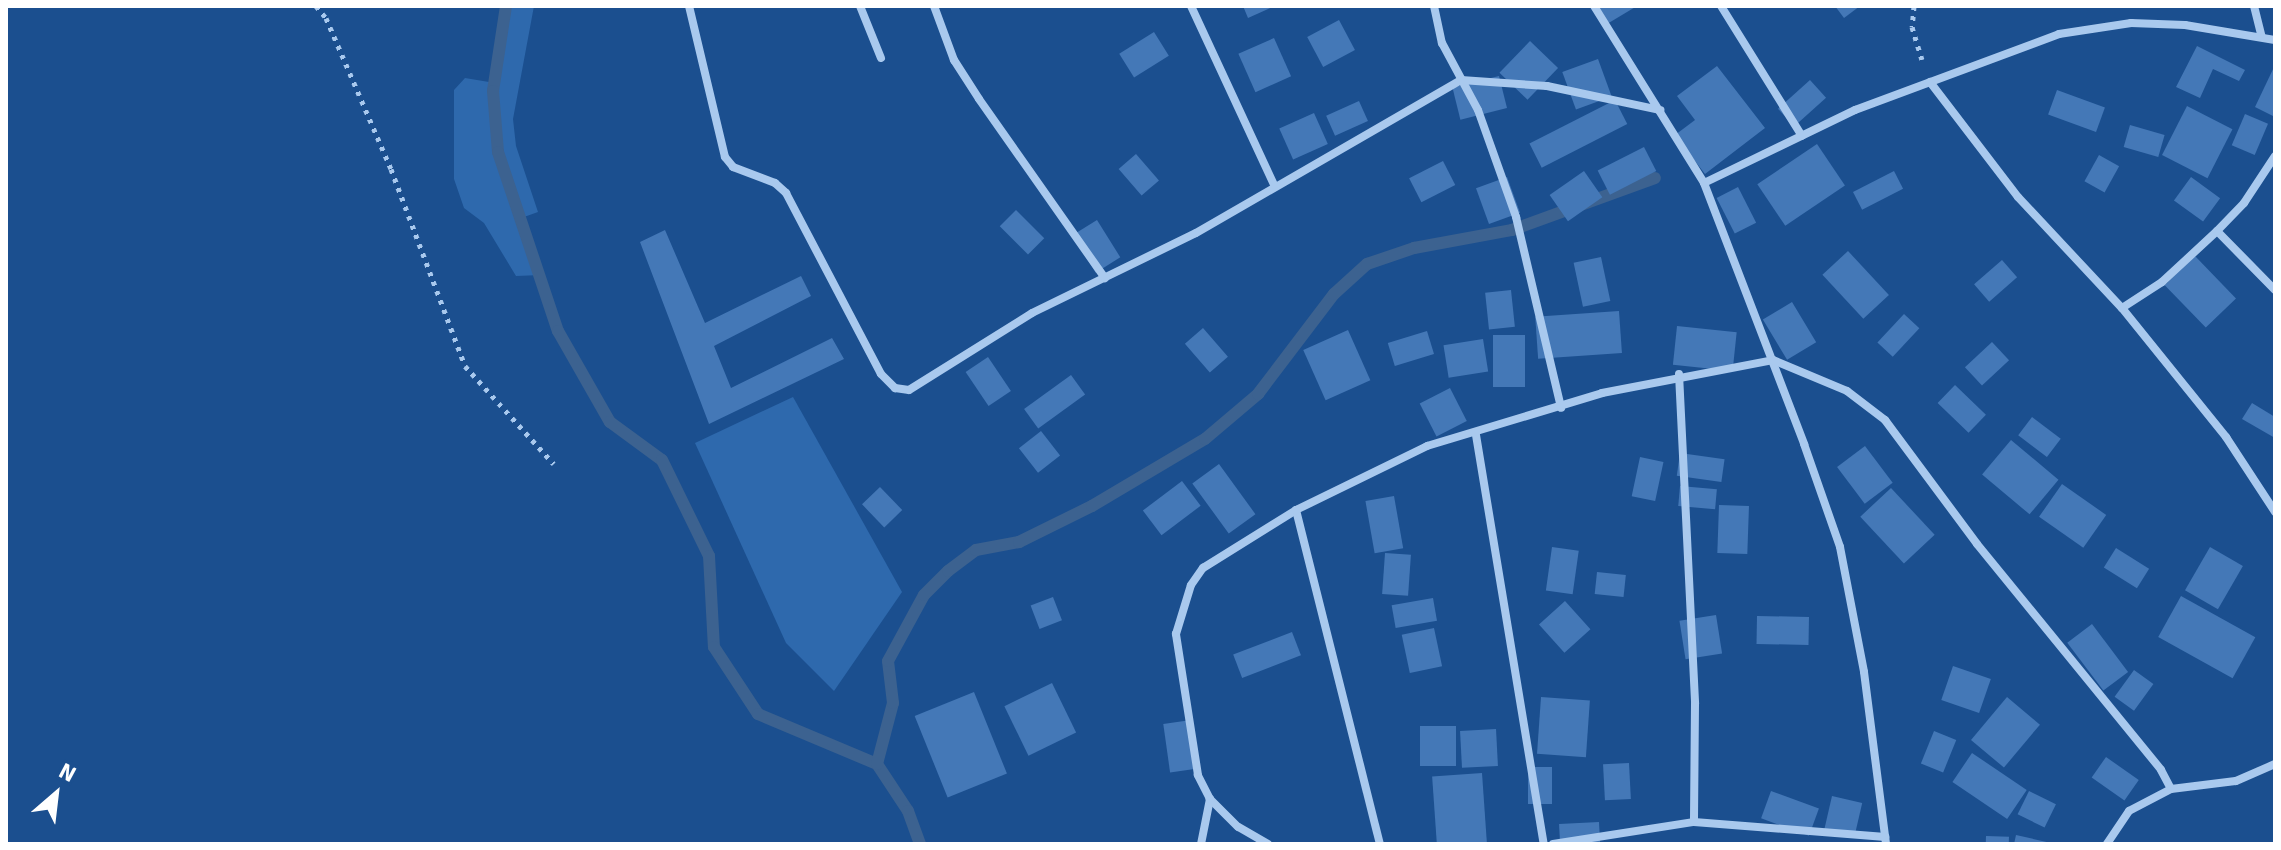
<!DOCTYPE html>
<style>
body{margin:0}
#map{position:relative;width:2281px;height:850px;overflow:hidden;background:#1b4f8f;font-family:Signika,sans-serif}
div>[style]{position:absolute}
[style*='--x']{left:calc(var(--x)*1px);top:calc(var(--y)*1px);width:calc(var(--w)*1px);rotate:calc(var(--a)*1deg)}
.green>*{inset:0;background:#2e69ad}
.stream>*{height:12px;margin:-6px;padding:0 6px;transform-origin:6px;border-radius:6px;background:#3c6290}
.building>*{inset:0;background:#4478b7;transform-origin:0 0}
.path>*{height:5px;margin-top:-2.5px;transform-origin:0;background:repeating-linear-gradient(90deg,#a9c9ee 0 4px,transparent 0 10px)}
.street>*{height:8px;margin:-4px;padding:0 4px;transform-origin:4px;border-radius:4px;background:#a9c9ee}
span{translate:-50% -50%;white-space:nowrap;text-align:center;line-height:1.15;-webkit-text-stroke:7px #1b4f8f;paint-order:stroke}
.frame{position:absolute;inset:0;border:8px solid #fff;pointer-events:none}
.north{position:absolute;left:16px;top:754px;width:80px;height:80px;-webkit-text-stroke:6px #1b4f8f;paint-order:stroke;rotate:28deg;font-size:22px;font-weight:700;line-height:32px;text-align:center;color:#fff}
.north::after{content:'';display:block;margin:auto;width:28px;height:36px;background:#fff;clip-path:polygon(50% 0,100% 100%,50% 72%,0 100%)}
</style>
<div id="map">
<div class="green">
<div style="clip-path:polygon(502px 6px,534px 6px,513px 119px,516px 146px,538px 212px,524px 217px,541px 275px,516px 276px,484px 223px,464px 208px,454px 179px,454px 90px,465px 78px,495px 83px)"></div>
<div style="clip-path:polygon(793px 397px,902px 592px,834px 691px,786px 643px,695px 443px)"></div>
</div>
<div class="stream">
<div style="--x:506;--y:6;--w:86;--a:98.7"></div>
<div style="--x:493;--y:91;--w:61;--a:85.3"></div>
<div style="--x:498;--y:152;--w:189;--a:71.5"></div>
<div style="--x:558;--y:331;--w:105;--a:60.3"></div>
<div style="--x:610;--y:422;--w:64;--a:36.2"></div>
<div style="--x:662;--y:460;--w:107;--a:63.9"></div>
<div style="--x:709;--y:556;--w:91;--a:86.9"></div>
<div style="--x:714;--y:647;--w:80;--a:56.7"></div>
<div style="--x:758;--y:714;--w:129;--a:22.8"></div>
<div style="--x:877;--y:764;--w:56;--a:56.6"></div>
<div style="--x:908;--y:811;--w:35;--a:70"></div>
<div style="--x:877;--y:764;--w:63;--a:-75.3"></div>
<div style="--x:893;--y:703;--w:42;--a:-96.8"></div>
<div style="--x:888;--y:661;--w:75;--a:-61.4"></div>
<div style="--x:924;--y:595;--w:34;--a:-45"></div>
<div style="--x:948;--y:571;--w:35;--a:-37"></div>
<div style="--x:976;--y:550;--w:44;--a:-10.5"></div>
<div style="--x:1019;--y:542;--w:81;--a:-26.3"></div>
<div style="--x:1092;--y:506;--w:131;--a:-30.7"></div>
<div style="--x:1205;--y:439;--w:70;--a:-40.3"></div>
<div style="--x:1258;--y:394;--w:126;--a:-52.8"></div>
<div style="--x:1334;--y:294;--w:45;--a:-42.3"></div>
<div style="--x:1367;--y:264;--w:50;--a:-18.8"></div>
<div style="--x:1414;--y:248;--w:100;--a:-10.4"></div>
<div style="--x:1512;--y:230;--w:152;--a:-20"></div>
</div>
<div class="building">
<div style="clip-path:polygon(1243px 6px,1275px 6px,1248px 18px)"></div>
<div style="clip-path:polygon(1596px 6px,1637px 6px,1607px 24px)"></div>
<div style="clip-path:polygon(1835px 6px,1860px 6px,1844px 18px)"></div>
<div style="left:1339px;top:20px;width:34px;height:36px;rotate:62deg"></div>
<div style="left:1154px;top:32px;width:28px;height:41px;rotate:58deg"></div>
<div style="left:1274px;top:38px;width:42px;height:39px;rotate:66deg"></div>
<div style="left:1530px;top:41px;width:39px;height:44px;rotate:44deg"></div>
<div style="clip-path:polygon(2197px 46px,2245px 70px,2239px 81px,2213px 69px,2200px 98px,2176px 87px)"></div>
<div style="left:1598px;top:59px;width:40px;height:38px;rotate:70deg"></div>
<div style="clip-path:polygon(2275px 65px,2275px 117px,2255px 107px)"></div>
<div style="clip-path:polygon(1717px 66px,1765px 128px,1705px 174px,1675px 135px,1695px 120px,1677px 96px)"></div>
<div style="left:1499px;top:76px;width:33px;height:48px;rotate:76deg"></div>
<div style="left:1810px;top:80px;width:24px;height:43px;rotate:48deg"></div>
<div style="left:2057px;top:90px;width:51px;height:26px;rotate:20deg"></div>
<div style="left:1615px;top:100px;width:27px;height:96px;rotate:63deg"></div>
<div style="left:1359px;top:101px;width:22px;height:36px;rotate:66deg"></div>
<div style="left:2187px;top:106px;width:51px;height:55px;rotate:27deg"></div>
<div style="left:1314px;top:113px;width:34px;height:38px;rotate:66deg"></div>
<div style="left:2245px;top:114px;width:25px;height:34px;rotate:23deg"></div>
<div style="left:2130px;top:125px;width:36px;height:23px;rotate:16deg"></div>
<div style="left:1817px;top:144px;width:50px;height:72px;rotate:56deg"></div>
<div style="left:1644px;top:147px;width:27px;height:52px;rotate:63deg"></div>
<div style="left:1136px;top:154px;width:35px;height:23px;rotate:49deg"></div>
<div style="left:2099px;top:155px;width:23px;height:30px;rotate:29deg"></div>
<div style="left:1443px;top:161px;width:27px;height:38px;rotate:63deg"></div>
<div style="left:1584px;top:171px;width:32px;height:42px;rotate:55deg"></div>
<div style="left:1894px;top:171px;width:20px;height:46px;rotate:63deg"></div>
<div style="left:1507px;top:177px;width:38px;height:33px;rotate:70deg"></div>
<div style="left:2191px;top:177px;width:36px;height:29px;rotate:36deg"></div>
<div style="left:1738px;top:187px;width:40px;height:24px;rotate:63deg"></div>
<div style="left:1016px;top:210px;width:40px;height:23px;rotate:45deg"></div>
<div style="left:1097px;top:220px;width:44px;height:29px;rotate:58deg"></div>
<div style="clip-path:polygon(665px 230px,705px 323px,801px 276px,811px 296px,714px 346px,731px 388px,832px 338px,844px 359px,709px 424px,640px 242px)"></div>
<div style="left:1848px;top:251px;width:60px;height:35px;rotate:47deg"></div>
<div style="left:2195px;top:256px;width:59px;height:42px;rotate:46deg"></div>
<div style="left:1601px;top:257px;width:45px;height:28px;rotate:78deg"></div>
<div style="left:2002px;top:260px;width:23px;height:37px;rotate:49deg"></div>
<div style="left:1511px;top:290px;width:37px;height:26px;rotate:84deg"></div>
<div style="left:1792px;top:302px;width:47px;height:34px;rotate:59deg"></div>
<div style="left:1619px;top:311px;width:42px;height:84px;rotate:86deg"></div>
<div style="left:1904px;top:314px;width:21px;height:39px;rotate:43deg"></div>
<div style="left:1677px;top:326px;width:60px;height:39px;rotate:6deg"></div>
<div style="left:1203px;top:328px;width:38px;height:24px;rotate:49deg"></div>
<div style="left:1348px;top:330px;width:55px;height:49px;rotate:66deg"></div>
<div style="left:1427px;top:331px;width:24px;height:41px;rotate:73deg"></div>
<div style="left:1493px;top:335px;width:32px;height:52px"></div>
<div style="left:1483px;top:339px;width:33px;height:40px;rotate:81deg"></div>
<div style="left:1992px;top:342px;width:25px;height:37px;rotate:47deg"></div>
<div style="left:988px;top:357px;width:41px;height:27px;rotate:56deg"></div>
<div style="left:1071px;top:375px;width:24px;height:58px;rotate:54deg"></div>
<div style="left:1955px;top:385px;width:43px;height:25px;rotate:44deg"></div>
<div style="left:1450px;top:388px;width:37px;height:34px;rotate:63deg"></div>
<div style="clip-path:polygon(2252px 403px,2275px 417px,2275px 438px,2242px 419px)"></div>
<div style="left:2032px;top:417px;width:36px;height:23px;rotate:37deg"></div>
<div style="left:1041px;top:431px;width:31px;height:28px;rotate:52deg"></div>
<div style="left:2011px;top:440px;width:62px;height:45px;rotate:40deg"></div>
<div style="left:1865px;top:446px;width:46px;height:35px;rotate:53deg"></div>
<div style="left:1680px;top:453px;width:45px;height:23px;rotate:8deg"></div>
<div style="left:1640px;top:457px;width:24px;height:40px;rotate:12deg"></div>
<div style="left:1219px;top:464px;width:62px;height:33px;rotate:54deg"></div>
<div style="left:1182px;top:481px;width:31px;height:49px;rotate:53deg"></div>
<div style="left:2062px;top:484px;width:54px;height:40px;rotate:35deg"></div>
<div style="left:1680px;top:486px;width:37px;height:20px;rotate:5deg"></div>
<div style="left:880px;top:487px;width:32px;height:25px;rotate:46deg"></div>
<div style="left:1891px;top:488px;width:64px;height:42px;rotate:47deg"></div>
<div style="left:1394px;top:496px;width:53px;height:29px;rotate:80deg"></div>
<div style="left:1719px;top:505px;width:30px;height:48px;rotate:2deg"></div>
<div style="left:1552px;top:547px;width:27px;height:44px;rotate:8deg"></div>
<div style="left:2210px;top:547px;width:38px;height:50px;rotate:30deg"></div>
<div style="left:2116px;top:548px;width:39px;height:23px;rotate:32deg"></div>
<div style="left:1385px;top:553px;width:26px;height:41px;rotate:4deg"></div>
<div style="left:1597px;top:572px;width:29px;height:22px;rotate:6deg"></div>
<div style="left:2181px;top:596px;width:85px;height:47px;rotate:29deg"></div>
<div style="left:1053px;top:597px;width:25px;height:24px;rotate:69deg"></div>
<div style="left:1433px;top:598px;width:23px;height:42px;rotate:80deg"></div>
<div style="left:1565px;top:601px;width:38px;height:35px;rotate:48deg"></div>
<div style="left:1716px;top:615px;width:39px;height:37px;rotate:81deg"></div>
<div style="left:1757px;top:616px;width:52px;height:28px;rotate:1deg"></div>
<div style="left:2092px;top:624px;width:60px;height:31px;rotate:53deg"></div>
<div style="left:1434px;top:628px;width:39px;height:33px;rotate:78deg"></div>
<div style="left:1292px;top:632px;width:25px;height:63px;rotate:69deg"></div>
<div style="left:1953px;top:666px;width:40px;height:36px;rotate:19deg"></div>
<div style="left:2134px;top:670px;width:24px;height:33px;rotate:36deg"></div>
<div style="left:1052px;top:683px;width:55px;height:53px;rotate:64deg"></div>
<div style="left:974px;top:692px;width:88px;height:64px;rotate:68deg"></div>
<div style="left:1541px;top:697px;width:49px;height:57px;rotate:4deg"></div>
<div style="left:2007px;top:697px;width:43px;height:56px;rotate:40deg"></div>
<div style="left:1191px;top:720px;width:49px;height:28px;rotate:82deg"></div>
<div style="left:1420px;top:726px;width:36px;height:40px"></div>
<div style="left:1496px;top:729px;width:37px;height:36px;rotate:87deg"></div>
<div style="left:1934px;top:731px;width:24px;height:35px;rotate:22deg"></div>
<div style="left:1972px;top:753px;width:66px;height:35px;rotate:34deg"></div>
<div style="left:2106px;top:757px;width:40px;height:25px;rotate:35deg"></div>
<div style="left:1629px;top:763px;width:36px;height:26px;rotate:87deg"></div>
<div style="left:1528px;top:767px;width:24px;height:37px"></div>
<div style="left:1482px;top:773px;width:71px;height:50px;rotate:86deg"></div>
<div style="left:1771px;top:791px;width:51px;height:29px;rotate:20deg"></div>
<div style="left:2029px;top:791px;width:30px;height:26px;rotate:26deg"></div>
<div style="left:1832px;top:796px;width:31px;height:34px;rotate:13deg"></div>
<div style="left:1599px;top:822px;width:22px;height:40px;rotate:87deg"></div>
<div style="clip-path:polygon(2016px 835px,2051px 843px,2051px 844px,2014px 844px)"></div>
<div style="left:1986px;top:836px;width:23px;height:8px;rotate:2deg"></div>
</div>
<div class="path">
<div style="--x:316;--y:6;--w:16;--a:50"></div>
<div style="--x:326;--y:18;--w:164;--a:66.7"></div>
<div style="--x:391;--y:169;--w:210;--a:69.4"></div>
<div style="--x:465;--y:366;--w:132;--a:47.8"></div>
<div style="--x:1914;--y:6;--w:21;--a:95"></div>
<div style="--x:1912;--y:27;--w:34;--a:73"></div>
</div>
<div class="street">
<div style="--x:689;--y:6;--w:155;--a:76.6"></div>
<div style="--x:725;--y:157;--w:13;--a:51"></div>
<div style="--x:733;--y:167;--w:45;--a:20.9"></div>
<div style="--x:775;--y:183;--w:15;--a:42"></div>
<div style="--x:786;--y:193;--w:204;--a:62.3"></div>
<div style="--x:881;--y:374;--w:20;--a:45"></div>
<div style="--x:895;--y:388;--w:14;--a:8"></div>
<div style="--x:909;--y:390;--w:145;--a:-32"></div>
<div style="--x:1032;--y:313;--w:182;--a:-26"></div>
<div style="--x:1196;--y:233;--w:306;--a:-30"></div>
<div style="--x:1461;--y:80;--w:86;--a:4"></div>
<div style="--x:1547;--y:86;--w:116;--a:12"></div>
<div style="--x:860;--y:6;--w:56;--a:68"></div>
<div style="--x:934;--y:6;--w:58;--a:69.7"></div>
<div style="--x:954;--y:60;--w:46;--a:57.3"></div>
<div style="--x:979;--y:99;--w:219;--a:54.9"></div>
<div style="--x:1191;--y:6;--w:197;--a:65.1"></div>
<div style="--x:1434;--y:6;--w:38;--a:78"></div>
<div style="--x:1442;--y:43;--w:76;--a:61.8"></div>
<div style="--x:1478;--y:110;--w:114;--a:70.4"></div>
<div style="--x:1516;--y:217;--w:196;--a:76.7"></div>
<div style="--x:1594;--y:6;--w:208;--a:58.1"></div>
<div style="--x:1704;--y:183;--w:280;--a:69"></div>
<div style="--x:1804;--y:444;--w:109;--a:70.7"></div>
<div style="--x:1840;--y:547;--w:127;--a:79.1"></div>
<div style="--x:1864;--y:672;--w:173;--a:82.7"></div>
<div style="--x:1721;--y:6;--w:153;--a:58.1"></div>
<div style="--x:2254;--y:6;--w:32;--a:76"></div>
<div style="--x:1930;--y:82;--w:145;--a:52.6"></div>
<div style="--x:2018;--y:197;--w:152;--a:46.9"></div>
<div style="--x:2122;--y:308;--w:166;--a:51.1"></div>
<div style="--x:2226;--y:437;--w:90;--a:56.8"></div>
<div style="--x:1704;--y:183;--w:168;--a:-25.8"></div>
<div style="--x:1855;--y:110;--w:218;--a:-20.4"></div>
<div style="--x:2059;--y:34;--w:73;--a:-8.7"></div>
<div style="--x:2131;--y:23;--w:54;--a:2.1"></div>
<div style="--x:2185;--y:25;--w:91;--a:9.5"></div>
<div style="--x:2217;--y:231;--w:83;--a:45.5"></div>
<div style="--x:2122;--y:308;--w:48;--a:-33"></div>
<div style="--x:2162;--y:282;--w:75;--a:-42.8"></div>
<div style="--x:2217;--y:231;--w:39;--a:-46"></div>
<div style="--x:2244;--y:203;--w:56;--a:-56.6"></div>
<div style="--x:1679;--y:374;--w:330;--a:87.2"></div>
<div style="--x:1695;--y:704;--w:118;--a:90.5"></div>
<div style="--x:1476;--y:435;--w:415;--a:80.6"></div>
<div style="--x:1296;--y:510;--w:344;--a:75.9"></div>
<div style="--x:2171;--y:789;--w:65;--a:-7"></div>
<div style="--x:2236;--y:781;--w:43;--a:-23.6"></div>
<div style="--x:1201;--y:844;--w:46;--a:-78.7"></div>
<div style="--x:1268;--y:844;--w:34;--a:-150"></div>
<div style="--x:1238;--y:827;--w:40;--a:-135"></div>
<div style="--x:1210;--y:799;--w:27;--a:-117"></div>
<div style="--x:1198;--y:775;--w:143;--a:-98.9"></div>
<div style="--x:1176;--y:634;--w:51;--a:-73"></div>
<div style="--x:1191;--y:585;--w:21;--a:-55"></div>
<div style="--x:1203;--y:568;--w:110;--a:-31.9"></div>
<div style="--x:1296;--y:510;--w:146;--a:-26"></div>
<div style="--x:1427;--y:446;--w:183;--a:-16.8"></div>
<div style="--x:1602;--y:393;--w:174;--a:-10.9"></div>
<div style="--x:1773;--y:360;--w:80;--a:22.7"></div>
<div style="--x:1847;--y:391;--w:48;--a:37.3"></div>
<div style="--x:1885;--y:420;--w:154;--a:53.4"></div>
<div style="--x:1977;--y:544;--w:291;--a:50.8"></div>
<div style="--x:2161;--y:770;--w:21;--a:62"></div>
<div style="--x:2171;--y:789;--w:47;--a:152.4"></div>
<div style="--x:2129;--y:811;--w:40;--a:124"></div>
<div style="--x:1553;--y:844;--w:143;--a:-8.9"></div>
<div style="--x:1694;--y:822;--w:192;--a:4.5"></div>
</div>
<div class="frame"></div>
<div class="north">N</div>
</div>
